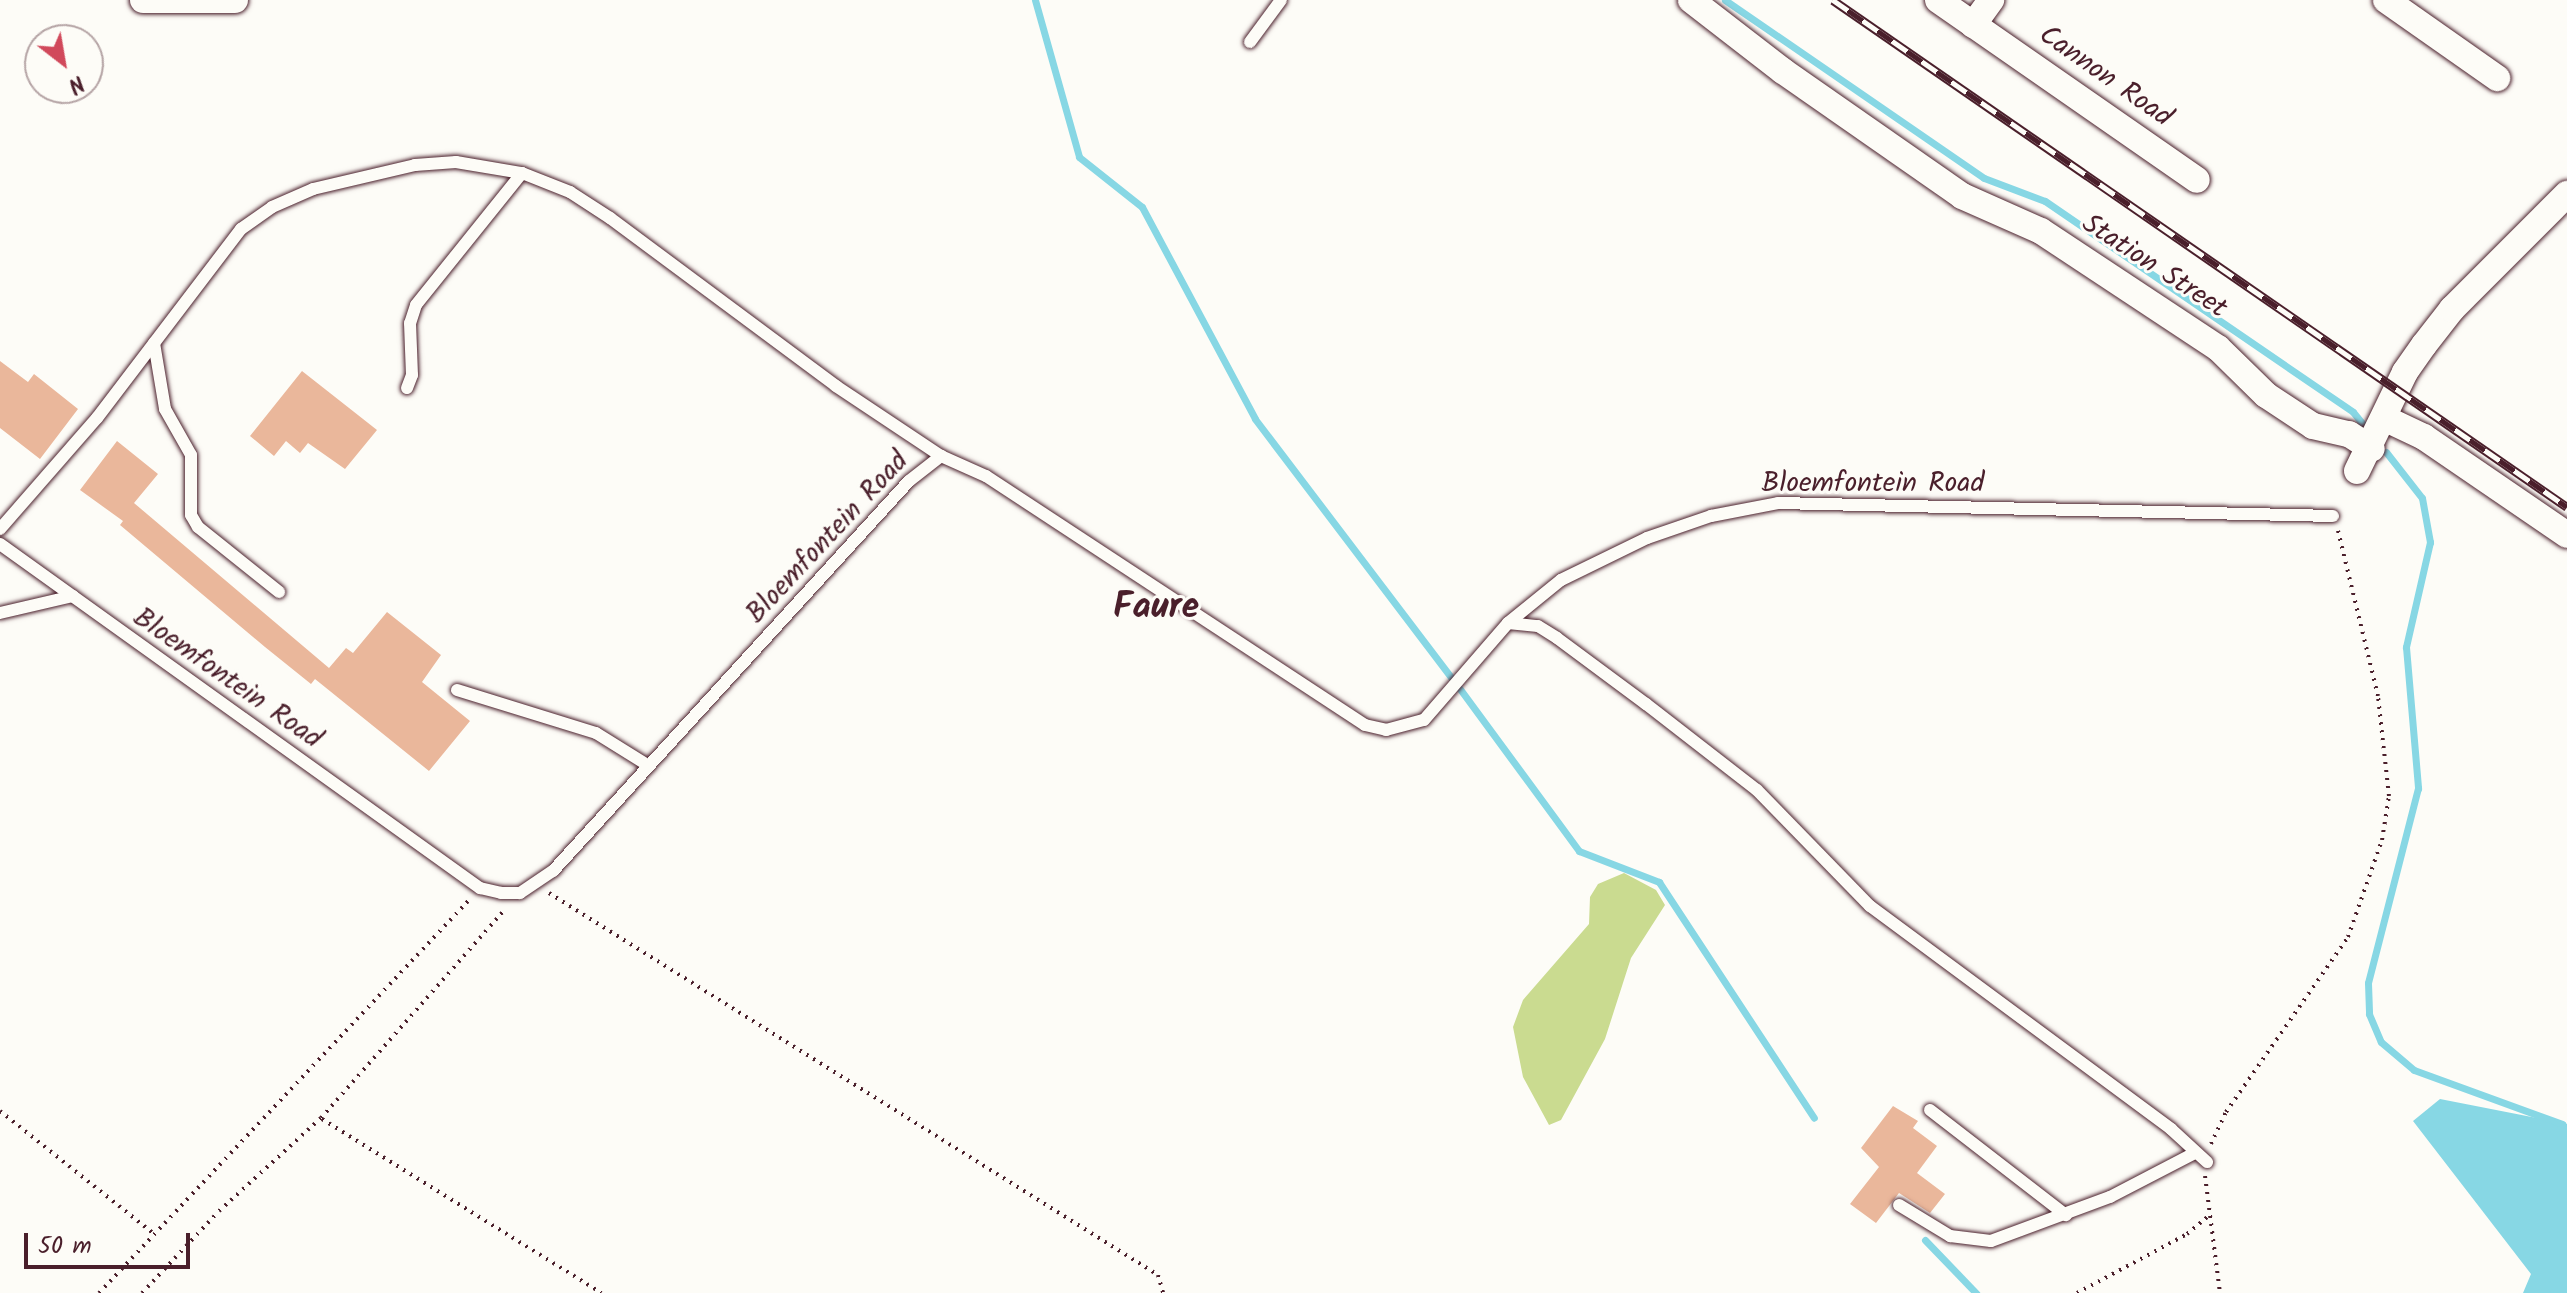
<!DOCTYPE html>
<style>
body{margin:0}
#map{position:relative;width:2567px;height:1293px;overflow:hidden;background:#fdfcf7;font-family:Kalam,sans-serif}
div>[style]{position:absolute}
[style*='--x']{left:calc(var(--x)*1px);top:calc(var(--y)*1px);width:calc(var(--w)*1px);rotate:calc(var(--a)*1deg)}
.green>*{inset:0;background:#cadb90}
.water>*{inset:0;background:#87d7e4}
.stream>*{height:7px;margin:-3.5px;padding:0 3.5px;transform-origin:3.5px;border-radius:3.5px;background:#87d7e4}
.building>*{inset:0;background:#eab79b}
.path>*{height:4px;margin-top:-2px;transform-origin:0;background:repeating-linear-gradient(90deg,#4a1f2b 0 2px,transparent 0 8px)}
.roads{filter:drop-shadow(0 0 2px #4a1f2b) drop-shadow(0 0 2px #4a1f2b)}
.service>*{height:12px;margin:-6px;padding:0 6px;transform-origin:6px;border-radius:6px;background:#fdfcf7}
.minor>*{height:26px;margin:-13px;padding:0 13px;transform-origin:13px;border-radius:13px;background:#fdfcf7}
.rail>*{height:9px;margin-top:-4.5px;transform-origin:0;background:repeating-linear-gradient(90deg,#fdfcf7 0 18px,#4a1f2b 0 36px);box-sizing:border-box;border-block:2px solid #4a1f2b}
span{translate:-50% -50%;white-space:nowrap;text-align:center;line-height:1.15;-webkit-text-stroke:6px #fdfcf7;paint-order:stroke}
.street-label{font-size:28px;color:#4a1f2b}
.district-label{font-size:36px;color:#4a1f2b;font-weight:700}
.north{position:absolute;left:24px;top:24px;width:80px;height:80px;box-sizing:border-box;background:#fdfcf7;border:2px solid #b5a4a5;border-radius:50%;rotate:149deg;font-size:22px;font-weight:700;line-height:32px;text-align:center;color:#4a1f2b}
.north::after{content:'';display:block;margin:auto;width:28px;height:36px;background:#d1495b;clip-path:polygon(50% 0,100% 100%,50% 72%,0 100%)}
.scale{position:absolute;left:24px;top:1233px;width:166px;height:36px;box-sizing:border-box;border:4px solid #4a1f2b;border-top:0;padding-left:10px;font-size:24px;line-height:28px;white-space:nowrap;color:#4a1f2b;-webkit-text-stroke:6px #fdfcf7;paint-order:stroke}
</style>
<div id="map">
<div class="green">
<div style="clip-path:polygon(1624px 873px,1656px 890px,1665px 905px,1631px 958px,1605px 1039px,1561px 1120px,1549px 1125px,1523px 1077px,1513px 1027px,1523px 1000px,1589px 924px,1590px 897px,1598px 884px)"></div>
</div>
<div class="water">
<div style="clip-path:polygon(2440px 1099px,2567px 1124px,2567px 1293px,2523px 1293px,2531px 1274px,2413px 1121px)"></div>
</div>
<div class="stream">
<div style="--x:1035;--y:0;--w:163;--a:74.3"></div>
<div style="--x:1079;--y:157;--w:80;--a:38.4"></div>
<div style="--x:1142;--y:207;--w:240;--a:61.9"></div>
<div style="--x:1255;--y:419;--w:324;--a:52.8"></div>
<div style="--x:1725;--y:0;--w:314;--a:34.5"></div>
<div style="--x:1984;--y:178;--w:65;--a:20.7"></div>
<div style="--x:2045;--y:201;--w:373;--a:34.4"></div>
<div style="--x:2353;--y:412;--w:21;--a:51"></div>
<div style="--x:2386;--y:452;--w:58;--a:52"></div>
<div style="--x:2422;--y:498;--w:45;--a:79.7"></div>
<div style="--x:2430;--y:542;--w:108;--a:102.9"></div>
<div style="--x:2406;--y:647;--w:142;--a:85.1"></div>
<div style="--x:2418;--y:788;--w:201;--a:104.4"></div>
<div style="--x:2368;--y:983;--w:31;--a:88"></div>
<div style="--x:2369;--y:1014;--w:30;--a:67"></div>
<div style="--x:2381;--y:1042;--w:43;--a:40.3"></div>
<div style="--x:2414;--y:1070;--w:158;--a:20"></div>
<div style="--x:1460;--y:689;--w:201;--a:53.7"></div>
<div style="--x:1579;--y:851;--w:86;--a:21.2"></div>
<div style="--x:1659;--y:882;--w:282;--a:56.7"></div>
<div style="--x:1925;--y:1240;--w:74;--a:46.1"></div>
</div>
<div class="building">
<div style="clip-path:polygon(0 361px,28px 382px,34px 374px,78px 409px,40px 459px,0 428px)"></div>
<div style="clip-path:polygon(302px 371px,377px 430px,345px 469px,308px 443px,300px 453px,286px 441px,274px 456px,250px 436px)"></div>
<div style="clip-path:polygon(117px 441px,158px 474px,134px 503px,329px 668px,346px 648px,353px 653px,387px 612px,441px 655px,422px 682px,470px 721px,429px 771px,315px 679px,311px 684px,265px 647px,120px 525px,123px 521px,80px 490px)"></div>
<div style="clip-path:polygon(1893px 1106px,1918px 1121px,1913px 1128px,1937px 1146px,1917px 1173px,1945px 1194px,1930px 1213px,1899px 1193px,1876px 1223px,1850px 1204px,1879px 1167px,1861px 1148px)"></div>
</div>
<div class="path">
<div style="--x:549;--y:893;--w:719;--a:32.1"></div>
<div style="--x:1158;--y:1275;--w:19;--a:74"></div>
<div style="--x:0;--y:1111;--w:197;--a:38.6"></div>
<div style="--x:322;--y:1119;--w:329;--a:31.9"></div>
<div style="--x:2211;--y:1144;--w:35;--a:-65"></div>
<div style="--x:2226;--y:1112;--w:213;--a:-55.1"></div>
<div style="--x:2348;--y:937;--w:103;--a:-70.7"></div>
<div style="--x:2382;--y:840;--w:45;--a:-81"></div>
<div style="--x:2389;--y:796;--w:101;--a:-96.3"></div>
<div style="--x:2378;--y:696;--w:170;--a:-103.6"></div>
<div style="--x:2205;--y:1176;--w:118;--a:82.7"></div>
<div style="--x:99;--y:1293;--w:541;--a:-46.72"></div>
<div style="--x:142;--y:1293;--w:112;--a:-46.8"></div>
<div style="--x:219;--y:1211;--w:138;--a:-42.4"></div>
<div style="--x:321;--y:1118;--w:278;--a:-48.6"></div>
<div style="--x:2077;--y:1293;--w:125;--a:-28.2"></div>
<div style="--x:2187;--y:1234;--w:30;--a:-40"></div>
</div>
<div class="roads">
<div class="service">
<div style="--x:1250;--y:42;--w:52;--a:-53.6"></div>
<div style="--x:522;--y:173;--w:52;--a:21.6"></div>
<div style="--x:570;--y:192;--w:48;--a:33"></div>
<div style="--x:610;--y:218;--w:282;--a:36.6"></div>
<div style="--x:836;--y:386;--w:126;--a:33.7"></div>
<div style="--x:154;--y:343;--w:67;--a:80.5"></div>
<div style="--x:165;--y:409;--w:53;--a:60.5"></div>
<div style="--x:191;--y:455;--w:60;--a:90"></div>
<div style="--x:191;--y:515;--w:14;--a:60"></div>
<div style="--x:198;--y:527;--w:104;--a:38.7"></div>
<div style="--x:0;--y:529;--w:147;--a:-48.9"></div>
<div style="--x:97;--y:418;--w:238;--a:-52.7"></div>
<div style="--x:241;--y:229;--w:38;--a:-35"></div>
<div style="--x:272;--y:207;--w:45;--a:-23.7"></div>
<div style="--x:313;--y:189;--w:105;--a:-13.2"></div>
<div style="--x:415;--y:165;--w:41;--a:-4.2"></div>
<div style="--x:456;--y:162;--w:67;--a:9.5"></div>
<div style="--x:522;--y:173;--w:169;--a:128.8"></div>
<div style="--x:416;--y:305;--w:19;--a:108"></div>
<div style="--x:410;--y:323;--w:52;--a:87.8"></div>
<div style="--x:412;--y:375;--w:14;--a:111"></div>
<div style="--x:0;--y:544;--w:591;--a:35.63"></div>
<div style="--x:480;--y:888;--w:22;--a:13"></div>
<div style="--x:501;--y:893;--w:19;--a:0"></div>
<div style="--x:520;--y:893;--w:40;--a:-34"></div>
<div style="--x:553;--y:871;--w:528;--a:-47.61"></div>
<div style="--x:909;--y:481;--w:41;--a:-38"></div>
<div style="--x:941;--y:456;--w:49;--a:24"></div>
<div style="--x:986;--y:476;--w:453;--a:33.3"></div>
<div style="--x:1365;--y:725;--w:22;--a:13"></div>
<div style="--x:1386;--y:730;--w:39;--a:-15"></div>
<div style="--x:1424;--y:720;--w:128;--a:-49.1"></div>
<div style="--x:1508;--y:623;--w:68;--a:-39.1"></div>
<div style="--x:1561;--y:580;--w:96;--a:-26"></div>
<div style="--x:1647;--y:538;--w:68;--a:-19"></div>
<div style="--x:1711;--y:516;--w:68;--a:-11"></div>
<div style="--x:1778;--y:503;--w:555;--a:1.34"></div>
<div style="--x:0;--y:613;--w:75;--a:-13.1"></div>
<div style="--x:1508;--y:623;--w:30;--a:6"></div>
<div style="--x:1538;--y:626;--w:22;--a:32"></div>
<div style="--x:1557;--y:638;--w:111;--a:36.6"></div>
<div style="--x:1646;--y:704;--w:140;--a:37.8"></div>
<div style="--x:1757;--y:790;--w:162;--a:45.8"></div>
<div style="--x:1870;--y:906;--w:375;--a:36.5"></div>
<div style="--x:2171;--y:1129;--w:49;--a:42.5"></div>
<div style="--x:457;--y:690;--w:145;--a:17.2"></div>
<div style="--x:596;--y:733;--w:62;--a:31.9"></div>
<div style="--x:1930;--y:1110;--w:172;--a:37.7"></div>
<div style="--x:1899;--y:1205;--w:60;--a:31.3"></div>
<div style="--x:1950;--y:1236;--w:41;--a:7"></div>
<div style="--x:1991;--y:1241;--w:127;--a:-20.3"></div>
<div style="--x:2110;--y:1197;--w:93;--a:-27.4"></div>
</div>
<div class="minor">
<div style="--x:143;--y:0;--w:92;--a:0"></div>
<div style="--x:1691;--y:0;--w:116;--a:37.7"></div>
<div style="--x:1783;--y:71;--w:218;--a:34.9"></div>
<div style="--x:1962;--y:196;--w:86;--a:23.9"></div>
<div style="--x:2041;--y:231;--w:212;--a:33.5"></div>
<div style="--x:2218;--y:348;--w:67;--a:44.4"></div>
<div style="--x:2266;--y:395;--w:56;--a:33.4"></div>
<div style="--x:2313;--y:426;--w:37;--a:13"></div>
<div style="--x:2349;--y:434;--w:27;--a:33"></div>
<div style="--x:1938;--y:0;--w:315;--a:34.8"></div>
<div style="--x:2386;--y:0;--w:136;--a:35.1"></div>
<div style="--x:1973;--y:25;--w:31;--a:-54"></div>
<div style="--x:2386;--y:419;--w:42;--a:25.3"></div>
<div style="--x:2424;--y:437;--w:173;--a:34.4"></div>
<div style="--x:2357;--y:471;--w:110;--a:-64.1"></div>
<div style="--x:2405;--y:372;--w:33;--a:-55"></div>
<div style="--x:2424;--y:345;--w:46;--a:-52.1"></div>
<div style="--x:2452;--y:309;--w:163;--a:-45"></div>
</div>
</div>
<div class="rail">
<div style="--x:1833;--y:0;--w:892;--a:34.63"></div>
</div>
<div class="street-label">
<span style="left:2105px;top:77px;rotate:35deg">Cannon Road</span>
<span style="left:2154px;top:267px;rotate:33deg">Station Street</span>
<span style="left:1873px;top:484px">Bloemfontein Road</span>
<span style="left:828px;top:538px;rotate:-47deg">Bloemfontein Road</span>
<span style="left:227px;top:679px;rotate:35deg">Bloemfontein Road</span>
</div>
<div class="district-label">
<span style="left:1156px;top:608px">Faure</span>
</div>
<div class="north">N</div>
<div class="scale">50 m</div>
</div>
